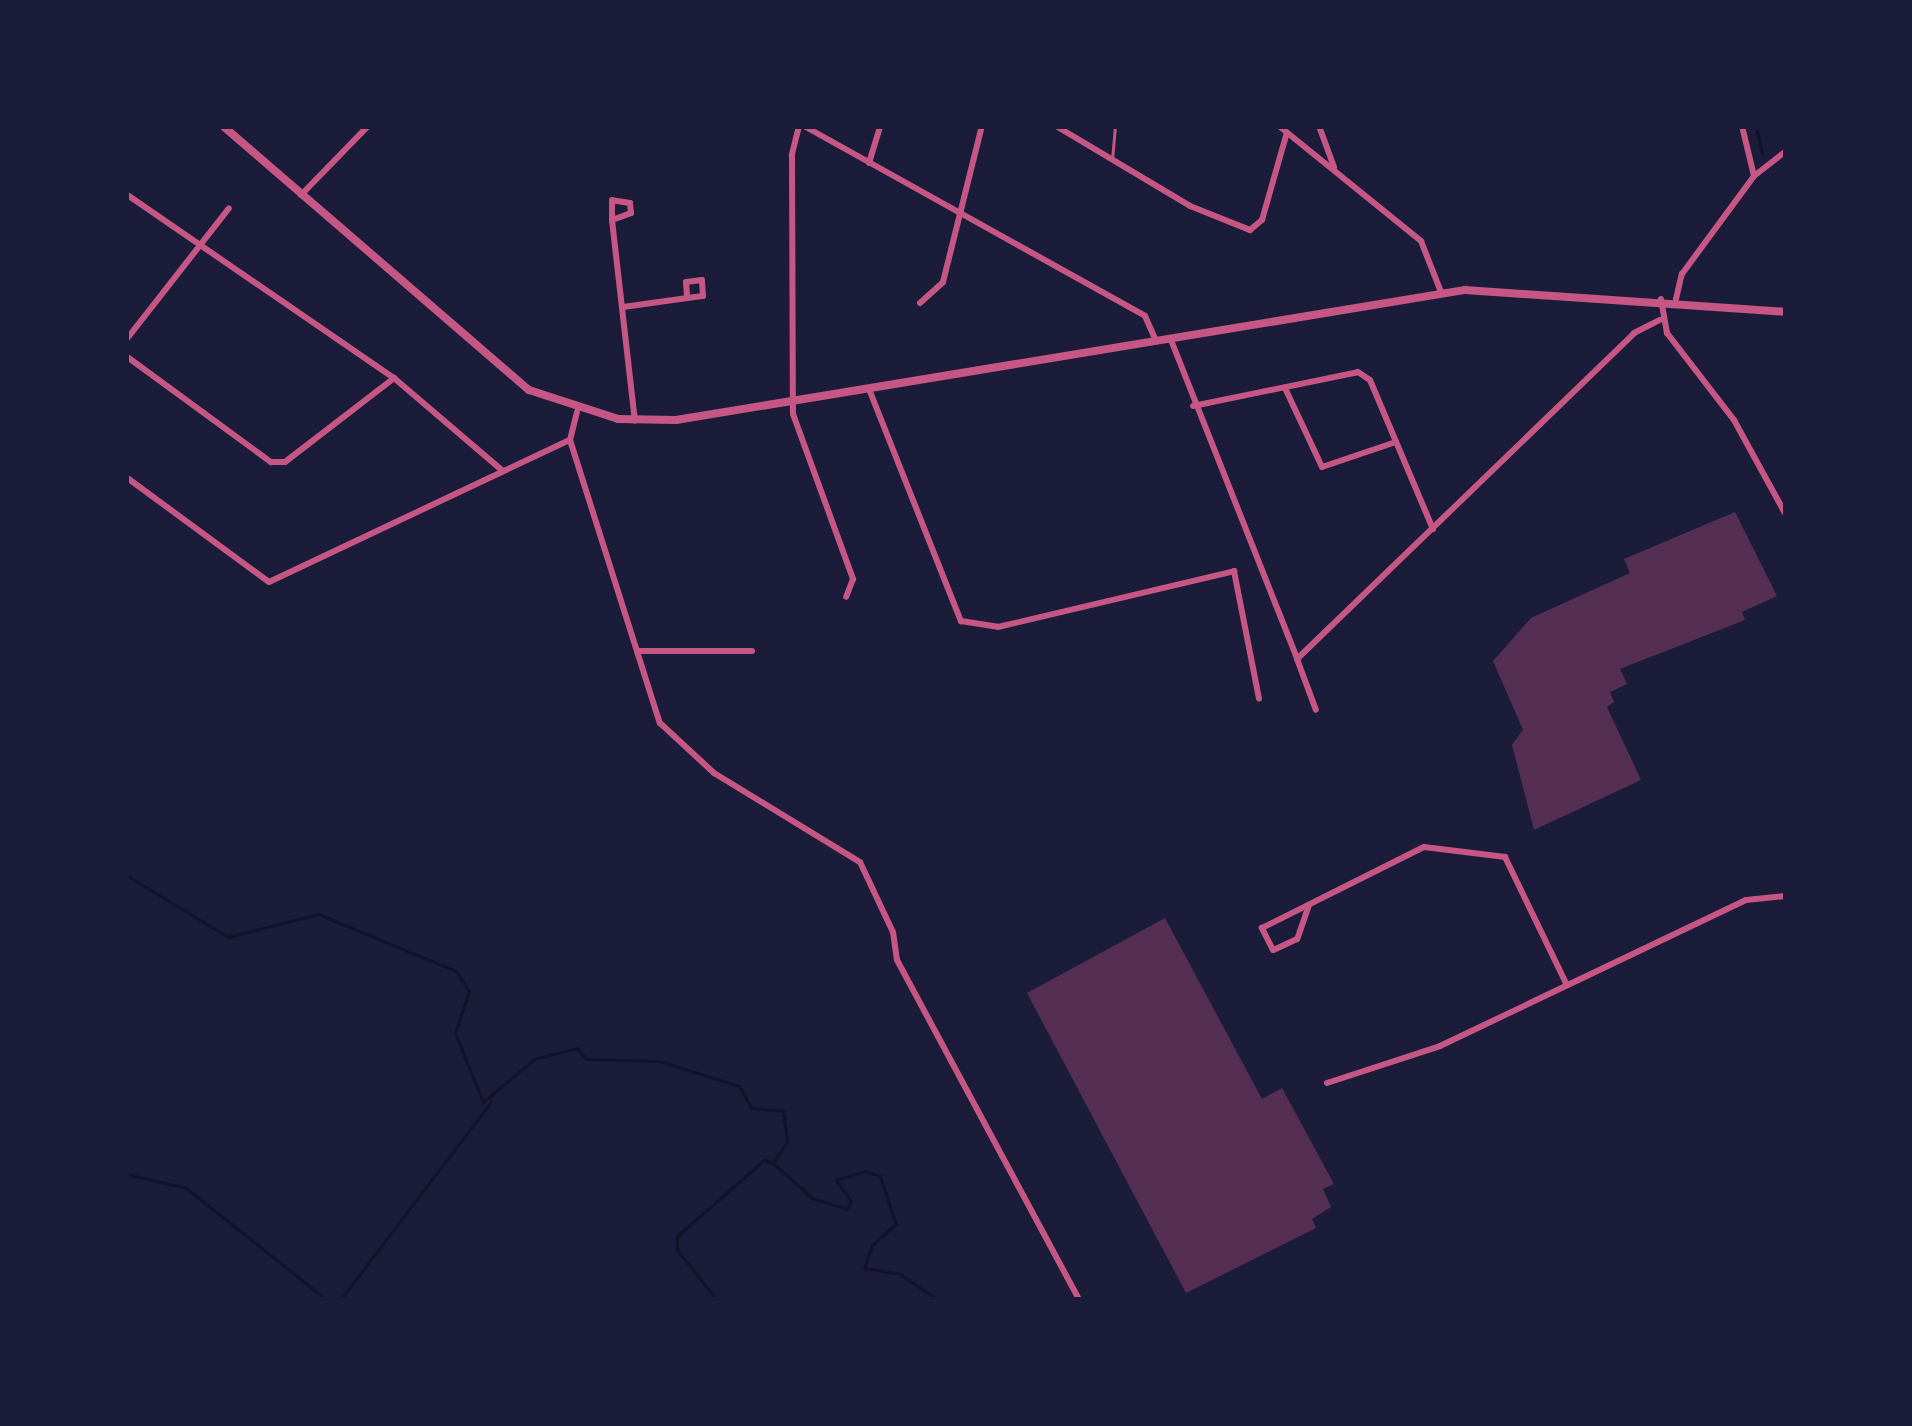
<!DOCTYPE html>
<style>
body{margin:0}
#map{position:relative;width:1912px;height:1426px;overflow:hidden;background:#1b1b3a;font-family:"DejaVu Sans",sans-serif}
div>[style]{position:absolute}
[style*='--x']{left:calc(var(--x)*1px);top:calc(var(--y)*1px);width:calc(var(--w)*1px);rotate:calc(var(--a)*1deg)}
.stream>*{height:3px;margin:-1.5px;padding:0 1.5px;transform-origin:1.5px;border-radius:1.5px;background:#12122b}
.building>*{inset:0;background:#542f53}
.service>*{height:3px;margin:-1.5px;padding:0 1.5px;transform-origin:1.5px;border-radius:1.5px;background:#c65784}
.minor>*{height:6px;margin:-3px;padding:0 3px;transform-origin:3px;border-radius:3px;background:#c65784}
.tertiary>*{height:8px;margin:-4px;padding:0 4px;transform-origin:4px;border-radius:4px;background:#c65784}
span{translate:-50% -50%;white-space:nowrap;text-align:center;line-height:1.15;-webkit-text-stroke:9px #1b1b3a;paint-order:stroke}
.frame{position:absolute;inset:0;border:129px solid #1b1b3a;pointer-events:none}
</style>
<div id="map">
<div class="stream">
<div style="--x:1756;--y:126;--w:28;--a:77"></div>
<div style="--x:126;--y:875;--w:119;--a:31.3"></div>
<div style="--x:228;--y:937;--w:93;--a:-14.3"></div>
<div style="--x:318;--y:914;--w:149;--a:22.4"></div>
<div style="--x:456;--y:971;--w:24;--a:57"></div>
<div style="--x:469;--y:991;--w:44;--a:108.4"></div>
<div style="--x:455;--y:1033;--w:74;--a:67.9"></div>
<div style="--x:483;--y:1102;--w:67;--a:-40.1"></div>
<div style="--x:534;--y:1059;--w:44;--a:-14.3"></div>
<div style="--x:577;--y:1048;--w:14;--a:51"></div>
<div style="--x:586;--y:1059;--w:74;--a:1.5"></div>
<div style="--x:660;--y:1061;--w:83;--a:17.6"></div>
<div style="--x:739;--y:1086;--w:25;--a:61"></div>
<div style="--x:751;--y:1108;--w:32;--a:5"></div>
<div style="--x:783;--y:1111;--w:30;--a:82"></div>
<div style="--x:787;--y:1141;--w:26;--a:122"></div>
<div style="--x:773;--y:1163;--w:52;--a:41.9"></div>
<div style="--x:812;--y:1198;--w:37;--a:17"></div>
<div style="--x:847;--y:1209;--w:9;--a:-63"></div>
<div style="--x:851;--y:1201;--w:26;--a:-126"></div>
<div style="--x:836;--y:1180;--w:31;--a:-17"></div>
<div style="--x:866;--y:1171;--w:15;--a:20"></div>
<div style="--x:880;--y:1176;--w:51;--a:71.6"></div>
<div style="--x:896;--y:1224;--w:32;--a:139"></div>
<div style="--x:872;--y:1245;--w:24;--a:109"></div>
<div style="--x:864;--y:1268;--w:36;--a:9"></div>
<div style="--x:900;--y:1274;--w:46;--a:34.4"></div>
<div style="--x:126;--y:1174;--w:62;--a:13.1"></div>
<div style="--x:186;--y:1188;--w:180;--a:38.5"></div>
<div style="--x:340;--y:1300;--w:249;--a:-52.7"></div>
<div style="--x:717;--y:1300;--w:64;--a:-128.7"></div>
<div style="--x:677;--y:1250;--w:14;--a:-90"></div>
<div style="--x:677;--y:1236;--w:116;--a:-41.1"></div>
<div style="--x:764;--y:1160;--w:9;--a:21"></div>
</div>
<div class="building">
<div style="clip-path:polygon(1735px 512px,1777px 596px,1742px 612px,1745px 620px,1620px 669px,1627px 684px,1610px 692px,1614px 702px,1607px 707px,1641px 780px,1534px 830px,1512px 745px,1523px 730px,1493px 661px,1531px 618px,1630px 573px,1624px 559px)"></div>
<div style="clip-path:polygon(1165px 918px,1262px 1099px,1282px 1088px,1334px 1184px,1323px 1189px,1331px 1207px,1312px 1219px,1316px 1228px,1186px 1293px,1027px 993px)"></div>
</div>
<div class="service">
<div style="--x:1112;--y:160;--w:34;--a:-85"></div>
</div>
<div class="minor">
<div style="--x:799;--y:126;--w:30;--a:104"></div>
<div style="--x:792;--y:155;--w:259;--a:89.8"></div>
<div style="--x:793;--y:414;--w:176;--a:70"></div>
<div style="--x:853;--y:579;--w:19;--a:111"></div>
<div style="--x:804;--y:126;--w:390;--a:29.1"></div>
<div style="--x:1145;--y:316;--w:24;--a:66"></div>
<div style="--x:1056;--y:126;--w:156;--a:30.8"></div>
<div style="--x:1190;--y:206;--w:65;--a:21.8"></div>
<div style="--x:1250;--y:230;--w:16;--a:-40"></div>
<div style="--x:1262;--y:220;--w:91;--a:-74.1"></div>
<div style="--x:1279;--y:126;--w:183;--a:39"></div>
<div style="--x:1421;--y:241;--w:55;--a:68.6"></div>
<div style="--x:1319;--y:126;--w:44;--a:69.9"></div>
<div style="--x:869;--y:163;--w:39;--a:-73"></div>
<div style="--x:1754;--y:176;--w:41;--a:-38"></div>
<div style="--x:126;--y:194;--w:325;--a:34.5"></div>
<div style="--x:394;--y:378;--w:143;--a:40.5"></div>
<div style="--x:301;--y:195;--w:96;--a:-45.8"></div>
<div style="--x:612;--y:220;--w:20;--a:-20"></div>
<div style="--x:631;--y:213;--w:10;--a:-96"></div>
<div style="--x:630;--y:203;--w:18;--a:-171"></div>
<div style="--x:612;--y:200;--w:20;--a:90"></div>
<div style="--x:612;--y:220;--w:202;--a:83.5"></div>
<div style="--x:1661;--y:299;--w:35;--a:80"></div>
<div style="--x:1667;--y:333;--w:110;--a:52.4"></div>
<div style="--x:1734;--y:420;--w:108;--a:61.3"></div>
<div style="--x:1676;--y:299;--w:26;--a:-77"></div>
<div style="--x:1682;--y:274;--w:122;--a:-53.7"></div>
<div style="--x:1754;--y:176;--w:51;--a:-103.5"></div>
<div style="--x:920;--y:303;--w:31;--a:-42"></div>
<div style="--x:943;--y:282;--w:161;--a:-76"></div>
<div style="--x:623;--y:307;--w:65;--a:-8"></div>
<div style="--x:687;--y:298;--w:16;--a:-7"></div>
<div style="--x:703;--y:296;--w:16;--a:-94"></div>
<div style="--x:702;--y:280;--w:16;--a:173"></div>
<div style="--x:686;--y:282;--w:16;--a:86"></div>
<div style="--x:126;--y:340;--w:167;--a:-52"></div>
<div style="--x:1171;--y:340;--w:343;--a:68.4"></div>
<div style="--x:1297;--y:659;--w:469;--a:-44"></div>
<div style="--x:1634;--y:333;--w:29;--a:-27"></div>
<div style="--x:126;--y:356;--w:180;--a:36.2"></div>
<div style="--x:271;--y:462;--w:14;--a:0"></div>
<div style="--x:285;--y:462;--w:138;--a:-37.6"></div>
<div style="--x:1285;--y:388;--w:87;--a:64.9"></div>
<div style="--x:1322;--y:467;--w:78;--a:-18.7"></div>
<div style="--x:869;--y:389;--w:250;--a:68.4"></div>
<div style="--x:961;--y:621;--w:37;--a:9"></div>
<div style="--x:998;--y:627;--w:243;--a:-13.3"></div>
<div style="--x:1234;--y:571;--w:130;--a:78.9"></div>
<div style="--x:1193;--y:406;--w:168;--a:-11.6"></div>
<div style="--x:1358;--y:372;--w:14;--a:34"></div>
<div style="--x:1370;--y:380;--w:162;--a:67.1"></div>
<div style="--x:570;--y:440;--w:297;--a:72.4"></div>
<div style="--x:660;--y:723;--w:74;--a:42.8"></div>
<div style="--x:714;--y:773;--w:171;--a:31.4"></div>
<div style="--x:860;--y:862;--w:77;--a:64.8"></div>
<div style="--x:893;--y:932;--w:28;--a:82"></div>
<div style="--x:897;--y:960;--w:386;--a:61.8"></div>
<div style="--x:126;--y:477;--w:177;--a:36.3"></div>
<div style="--x:269;--y:582;--w:333;--a:-25.3"></div>
<div style="--x:570;--y:440;--w:29;--a:-76"></div>
<div style="--x:637;--y:651;--w:115;--a:0"></div>
<div style="--x:1297;--y:659;--w:54;--a:69.6"></div>
<div style="--x:1309;--y:905;--w:36;--a:109"></div>
<div style="--x:1297;--y:939;--w:26;--a:155"></div>
<div style="--x:1273;--y:950;--w:25;--a:-117"></div>
<div style="--x:1262;--y:928;--w:181;--a:-26.6"></div>
<div style="--x:1424;--y:847;--w:82;--a:7"></div>
<div style="--x:1505;--y:857;--w:140;--a:64.2"></div>
<div style="--x:1327;--y:1083;--w:119;--a:-18.1"></div>
<div style="--x:1440;--y:1046;--w:339;--a:-25.5"></div>
<div style="--x:1746;--y:900;--w:40;--a:-5.7"></div>
</div>
<div class="tertiary">
<div style="--x:223;--y:126;--w:404;--a:40.8"></div>
<div style="--x:529;--y:390;--w:94;--a:18"></div>
<div style="--x:618;--y:419;--w:58;--a:1"></div>
<div style="--x:676;--y:420;--w:800;--a:-9.36"></div>
<div style="--x:1465;--y:290;--w:322;--a:3.9"></div>
</div>
<div class="frame"></div>
</div>
